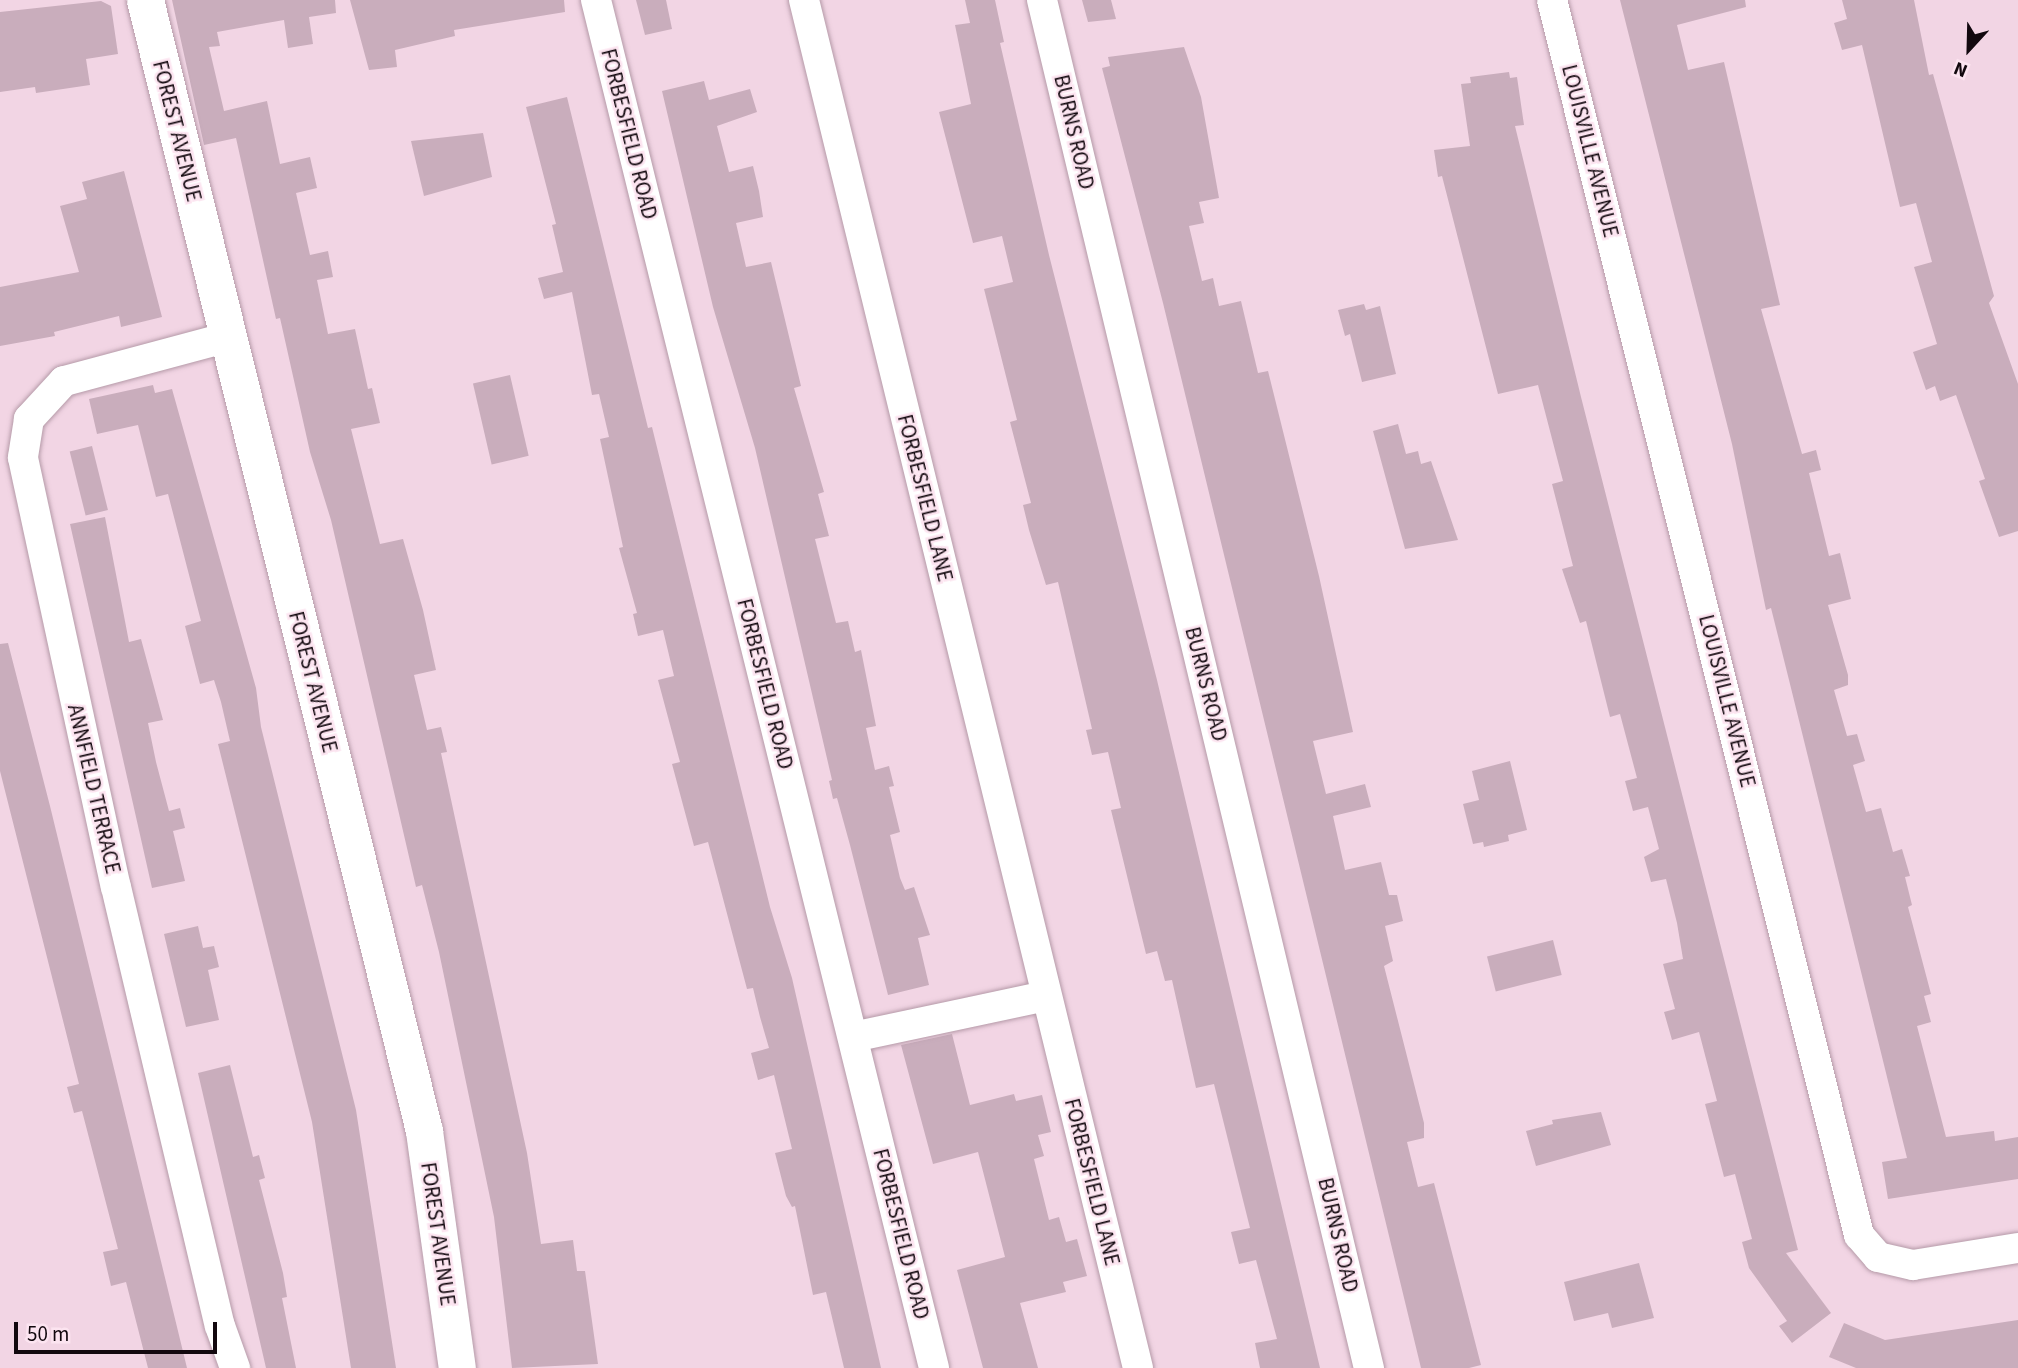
<!DOCTYPE html>
<style>
body{margin:0}
#map{position:relative;width:2018px;height:1368px;overflow:hidden;background:#f2d5e4;font-family:"Source Sans 3",sans-serif}
div>[style]{position:absolute}
[style*='--x']{left:calc(var(--x)*1px);top:calc(var(--y)*1px);width:calc(var(--w)*1px);rotate:calc(var(--a)*1deg)}
.building>*{inset:0;background:#c9adbc;transform-origin:0 0}
.roads{filter:drop-shadow(0 0 2px #b59aa8) drop-shadow(0 0 2px #b59aa8)}
.minor>*{height:30px;margin:-15px;padding:0 15px;transform-origin:15px;border-radius:15px;background:#fff}
.tertiary>*{height:37px;margin:-18.5px;padding:0 18.5px;transform-origin:18.5px;border-radius:18.5px;background:#fff}
span{translate:-50% -50%;white-space:nowrap;text-align:center;line-height:1.15;-webkit-text-stroke:5px #fce4f0;paint-order:stroke}
.street-label{font-size:21px;color:#12080e}
.north{position:absolute;left:1934px;top:14px;width:70px;height:70px;-webkit-text-stroke:5px #fce4f0;paint-order:stroke;rotate:202deg;font-size:19px;font-weight:700;line-height:28px;text-align:center;color:#12080e}
.north::after{content:'';display:block;margin:auto;width:24px;height:32px;background:#12080e;clip-path:polygon(50% 0,100% 100%,50% 72%,0 100%)}
.scale{position:absolute;left:14px;top:1322px;width:203px;height:32px;box-sizing:border-box;border:4px solid #12080e;border-top:0;padding-left:9px;font-size:21px;line-height:24px;white-space:nowrap;color:#12080e;-webkit-text-stroke:5px #fce4f0;paint-order:stroke}
</style>
<div id="map">
<div class="building">
<div style="clip-path:polygon(172px 0,335px 0,336px 13px,309px 17px,313px 44px,288px 48px,284px 20px,217px 32px,220px 46px,209px 47px,224px 111px,267px 101px,280px 164px,310px 157px,317px 188px,296px 193px,310px 255px,328px 251px,333px 277px,317px 280px,328px 334px,355px 329px,368px 389px,372px 388px,380px 423px,351px 429px,380px 544px,403px 539px,423px 610px,436px 670px,414px 675px,427px 730px,441px 727px,447px 752px,441px 753px,527px 1153px,541px 1244px,573px 1240px,577px 1271px,585px 1271px,598px 1364px,512px 1368px,494px 1217px,439px 952px,422px 885px,416px 887px,331px 520px,310px 452px,280px 318px,276px 319px,236px 138px,204px 145px)"></div>
<div style="clip-path:polygon(350px 0,564px 0,565px 12px,454px 30px,455px 36px,395px 50px,397px 67px,369px 70px)"></div>
<div style="clip-path:polygon(636px 0,666px 0,672px 29px,645px 35px)"></div>
<div style="clip-path:polygon(965px 0,995px 0,1004px 42px,1000px 43px,1049px 255px,1157px 680px,1320px 1368px,1260px 1368px,1255px 1343px,1277px 1339px,1256px 1260px,1239px 1264px,1231px 1232px,1250px 1228px,1214px 1084px,1196px 1088px,1172px 980px,1165px 981px,1157px 951px,1146px 954px,1111px 810px,1121px 808px,1108px 752px,1092px 755px,1086px 730px,1092px 729px,1058px 582px,1046px 585px,1029px 530px,1023px 505px,1031px 503px,1010px 422px,1017px 420px,984px 289px,1013px 282px,1002px 236px,973px 243px,939px 112px,971px 104px,955px 25px,970px 23px)"></div>
<div style="clip-path:polygon(1082px 0,1111px 0,1116px 19px,1088px 22px)"></div>
<div style="clip-path:polygon(1620px 0,1745px 0,1746px 7px,1677px 25px,1688px 70px,1724px 62px,1780px 305px,1761px 309px,1802px 454px,1816px 450px,1821px 470px,1809px 473px,1829px 556px,1840px 553px,1851px 599px,1828px 605px,1848px 675px,1848px 685px,1834px 690px,1847px 736px,1857px 734px,1865px 761px,1853px 765px,1866px 812px,1881px 808px,1893px 852px,1902px 849px,1910px 876px,1905px 877px,1912px 905px,1908px 907px,1931px 994px,1924px 996px,1931px 1022px,1917px 1026px,1946px 1137px,1994px 1131px,1995px 1141px,2018px 1137px,2018px 1179px,1888px 1199px,1882px 1162px,1907px 1158px,1789px 680px,1771px 608px,1766px 610px,1732px 444px)"></div>
<div style="clip-path:polygon(1842px 0,1914px 0,1929px 75px,1933px 74px,1994px 296px,1989px 303px,2018px 384px,2018px 531px,1999px 537px,1979px 481px,1985px 479px,1956px 395px,1940px 401px,1935px 386px,1926px 390px,1913px 352px,1937px 344px,1914px 267px,1932px 262px,1916px 203px,1900px 207px,1862px 45px,1842px 50px,1834px 23px,1847px 19px)"></div>
<div style="clip-path:polygon(101px 1px,111px 6px,118px 54px,86px 59px,90px 85px,36px 93px,35px 87px,0 92px,0 12px)"></div>
<div style="clip-path:polygon(1184px 47px,1201px 97px,1219px 198px,1199px 202px,1204px 223px,1189px 226px,1202px 281px,1213px 278px,1219px 306px,1241px 301px,1258px 373px,1268px 371px,1319px 576px,1353px 732px,1313px 741px,1326px 794px,1365px 784px,1371px 807px,1333px 816px,1345px 870px,1381px 862px,1389px 895px,1397px 895px,1403px 921px,1385px 926px,1393px 961px,1384px 966px,1424px 1123px,1424px 1138px,1407px 1142px,1418px 1187px,1434px 1183px,1481px 1365px,1469px 1368px,1421px 1368px,1163px 303px,1102px 68px,1110px 66px,1108px 57px)"></div>
<div style="clip-path:polygon(1509px 72px,1510px 78px,1517px 77px,1524px 125px,1515px 126px,1581px 397px,1798px 1250px,1786px 1253px,1831px 1313px,1792px 1343px,1779px 1326px,1787px 1321px,1749px 1268px,1742px 1242px,1752px 1239px,1735px 1174px,1724px 1177px,1705px 1104px,1717px 1101px,1699px 1032px,1672px 1040px,1664px 1012px,1675px 1009px,1663px 964px,1683px 959px,1677px 923px,1666px 879px,1651px 882px,1644px 857px,1659px 849px,1648px 807px,1633px 811px,1625px 781px,1637px 778px,1620px 714px,1610px 717px,1586px 621px,1580px 623px,1562px 569px,1573px 566px,1552px 484px,1563px 481px,1538px 385px,1498px 394px,1442px 176px,1438px 177px,1434px 150px,1470px 146px,1461px 84px,1471px 83px,1470px 77px)"></div>
<div style="clip-path:polygon(704px 81px,709px 100px,750px 89px,757px 112px,717px 126px,729px 172px,753px 166px,759px 191px,763px 217px,736px 223px,746px 267px,771px 262px,801px 386px,794px 388px,824px 492px,818px 494px,829px 536px,815px 539px,836px 623px,848px 621px,855px 652px,861px 650px,876px 726px,866px 728px,875px 770px,889px 766px,894px 786px,889px 787px,900px 832px,890px 835px,900px 878px,905px 890px,914px 887px,930px 935px,918px 938px,929px 985px,888px 995px,850px 845px,837px 798px,833px 799px,829px 781px,832px 780px,755px 448px,713px 307px,662px 91px)"></div>
<div style="clip-path:polygon(567px 97px,648px 428px,652px 427px,770px 907px,792px 978px,881px 1368px,844px 1368px,826px 1292px,813px 1295px,795px 1206px,792px 1207px,786px 1196px,775px 1153px,792px 1149px,774px 1075px,758px 1080px,751px 1053px,769px 1048px,760px 1017px,753px 988px,747px 989px,708px 842px,694px 846px,672px 764px,680px 762px,658px 680px,674px 676px,663px 630px,638px 636px,633px 614px,637px 613px,619px 548px,623px 547px,600px 439px,609px 437px,599px 394px,592px 395px,572px 292px,544px 299px,538px 278px,563px 272px,552px 225px,556px 224px,526px 107px)"></div>
<div style="clip-path:polygon(483px 133px,492px 177px,424px 196px,411px 141px)"></div>
<div style="clip-path:polygon(124px 171px,162px 317px,121px 327px,119px 316px,54px 332px,55px 336px,0 346px,0 287px,79px 272px,60px 206px,87px 199px,82px 182px)"></div>
<div style="clip-path:polygon(1364px 304px,1366px 310px,1380px 306px,1396px 374px,1362px 382px,1350px 334px,1345px 336px,1338px 310px)"></div>
<div style="left:510px;top:375px;width:83px;height:38px;rotate:77deg"></div>
<div style="clip-path:polygon(153px 385px,155px 393px,172px 389px,256px 688px,261px 727px,356px 1110px,396px 1368px,351px 1368px,312px 1122px,218px 744px,230px 741px,221px 702px,214px 680px,200px 684px,185px 626px,201px 621px,168px 494px,156px 497px,138px 425px,97px 434px,89px 399px)"></div>
<div style="clip-path:polygon(1398px 424px,1406px 454px,1418px 451px,1421px 464px,1431px 461px,1458px 540px,1405px 549px,1373px 431px)"></div>
<div style="left:92px;top:446px;width:66px;height:23px;rotate:76deg"></div>
<div style="clip-path:polygon(105px 517px,129px 642px,141px 639px,163px 720px,148px 723px,156px 762px,169px 811px,180px 808px,185px 828px,173px 831px,185px 881px,152px 888px,70px 524px)"></div>
<div style="clip-path:polygon(8px 643px,50px 806px,187px 1368px,148px 1368px,126px 1282px,111px 1286px,103px 1252px,118px 1249px,82px 1111px,74px 1113px,67px 1087px,79px 1084px,0 771px,0 644px)"></div>
<div style="clip-path:polygon(1510px 761px,1527px 830px,1508px 835px,1509px 841px,1484px 847px,1483px 842px,1473px 844px,1463px 804px,1479px 800px,1472px 771px)"></div>
<div style="clip-path:polygon(198px 926px,203px 948px,214px 946px,219px 967px,208px 970px,219px 1020px,186px 1027px,164px 934px)"></div>
<div style="left:1553px;top:940px;width:36px;height:68px;rotate:76deg"></div>
<div style="clip-path:polygon(952px 1034px,970px 1105px,1014px 1094px,1016px 1101px,1042px 1095px,1051px 1132px,1038px 1135px,1044px 1156px,1034px 1159px,1049px 1220px,1059px 1217px,1066px 1242px,1077px 1239px,1087px 1276px,1063px 1282px,1066px 1292px,1020px 1303px,1038px 1368px,983px 1368px,957px 1270px,1005px 1257px,978px 1152px,933px 1164px,901px 1045px)"></div>
<div style="clip-path:polygon(230px 1065px,253px 1157px,259px 1155px,265px 1178px,259px 1180px,283px 1273px,287px 1297px,282px 1298px,296px 1368px,266px 1368px,198px 1073px)"></div>
<div style="clip-path:polygon(1601px 1112px,1611px 1145px,1536px 1166px,1526px 1131px,1553px 1124px,1552px 1120px)"></div>
<div style="clip-path:polygon(1639px 1263px,1654px 1318px,1612px 1328px,1608px 1313px,1574px 1321px,1564px 1282px)"></div>
<div style="clip-path:polygon(2018px 1320px,2018px 1368px,1856px 1368px,1829px 1357px,1844px 1323px,1885px 1340px)"></div>
</div>
<div class="roads">
<div class="minor">
<div style="--x:596;--y:0;--w:1409;--a:76.12"></div>
<div style="--x:804;--y:0;--w:1408;--a:76.28"></div>
<div style="--x:1042;--y:0;--w:1407;--a:76.56"></div>
<div style="--x:1552;--y:0;--w:1273;--a:76.04"></div>
<div style="--x:1859;--y:1235;--w:29;--a:49"></div>
<div style="--x:1878;--y:1257;--w:36;--a:13"></div>
<div style="--x:1913;--y:1265;--w:106;--a:-9.2"></div>
<div style="--x:225;--y:338;--w:167;--a:165"></div>
<div style="--x:64;--y:381;--w:52;--a:132.6"></div>
<div style="--x:29;--y:419;--w:39;--a:99"></div>
<div style="--x:23;--y:458;--w:439;--a:77.8"></div>
<div style="--x:116;--y:887;--w:451;--a:76.7"></div>
<div style="--x:220;--y:1326;--w:45;--a:70.3"></div>
<div style="--x:853;--y:1037;--w:197;--a:-12"></div>
</div>
<div class="tertiary">
<div style="--x:145;--y:0;--w:1165;--a:76.14"></div>
<div style="--x:424;--y:1131;--w:239;--a:82.1"></div>
</div>
</div>
<div class="street-label">
<span style="left:177px;top:131px;rotate:76deg">FOREST AVENUE</span>
<span style="left:1074px;top:132px;rotate:77deg">BURNS ROAD</span>
<span style="left:629px;top:134px;rotate:76deg">FORBESFIELD ROAD</span>
<span style="left:1590px;top:151px;rotate:76deg">LOUISVILLE AVENUE</span>
<span style="left:925px;top:498px;rotate:76deg">FORBESFIELD LANE</span>
<span style="left:313px;top:682px;rotate:76deg">FOREST AVENUE</span>
<span style="left:765px;top:684px;rotate:76deg">FORBESFIELD ROAD</span>
<span style="left:1206px;top:684px;rotate:76deg">BURNS ROAD</span>
<span style="left:1727px;top:701px;rotate:76deg">LOUISVILLE AVENUE</span>
<span style="left:94px;top:789px;rotate:77deg">ANNFIELD TERRACE</span>
<span style="left:1092px;top:1182px;rotate:76deg">FORBESFIELD LANE</span>
<span style="left:438px;top:1234px;rotate:82deg">FOREST AVENUE</span>
<span style="left:901px;top:1234px;rotate:76deg">FORBESFIELD ROAD</span>
<span style="left:1338px;top:1235px;rotate:77deg">BURNS ROAD</span>
</div>
<div class="north">N</div>
<div class="scale">50 m</div>
</div>
